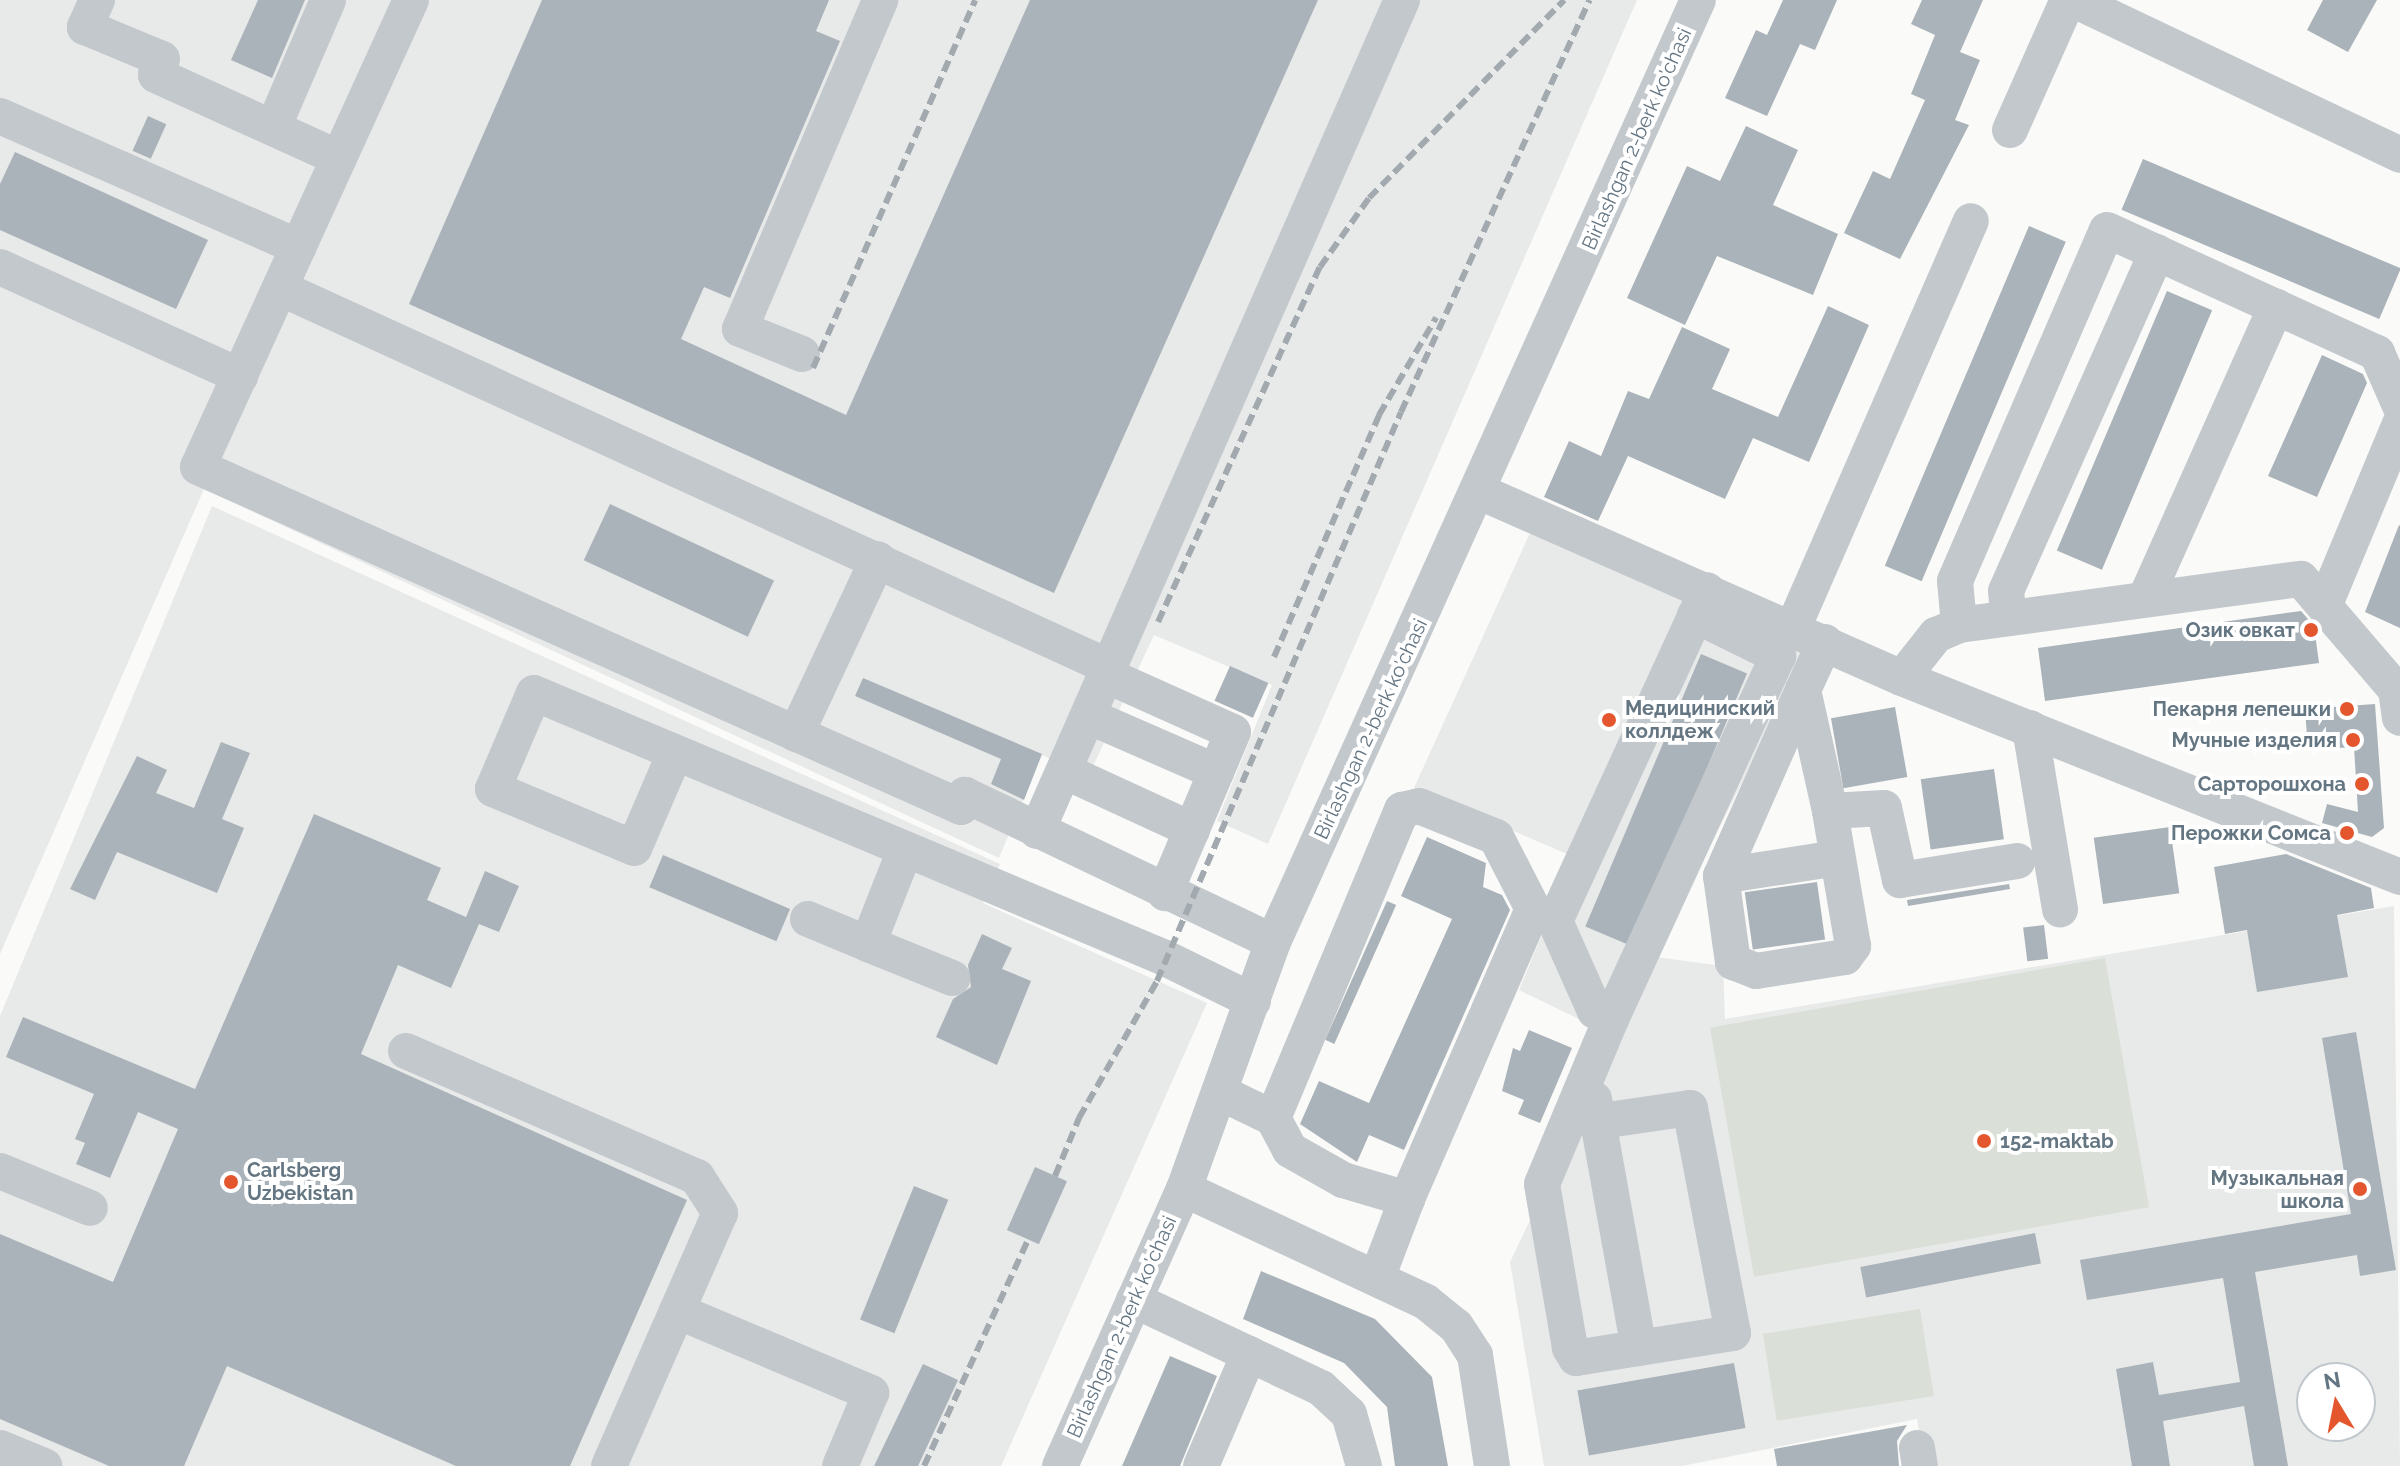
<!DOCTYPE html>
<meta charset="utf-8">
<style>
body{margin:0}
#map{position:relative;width:2400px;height:1466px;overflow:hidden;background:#fafaf8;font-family:Raleway,sans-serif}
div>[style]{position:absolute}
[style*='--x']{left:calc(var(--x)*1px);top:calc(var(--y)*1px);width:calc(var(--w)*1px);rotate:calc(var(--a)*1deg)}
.built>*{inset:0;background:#e8e9e9}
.green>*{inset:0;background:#dadfd7;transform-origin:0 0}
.building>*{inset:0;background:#aab3b9;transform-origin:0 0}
.minor>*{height:36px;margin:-18px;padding:0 18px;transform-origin:18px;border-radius:18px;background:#c3c8cc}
.rail>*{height:6px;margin-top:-3px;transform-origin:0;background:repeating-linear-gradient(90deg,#a2aab0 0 12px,transparent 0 18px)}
.dots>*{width:22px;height:22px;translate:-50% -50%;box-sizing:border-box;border:4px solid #fff;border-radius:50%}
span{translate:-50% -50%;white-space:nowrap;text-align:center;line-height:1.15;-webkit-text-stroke:8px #fff;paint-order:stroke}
.street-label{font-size:20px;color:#657683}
.poi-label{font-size:20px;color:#657683;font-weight:700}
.right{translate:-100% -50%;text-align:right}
.left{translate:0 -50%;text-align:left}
.north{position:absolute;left:2296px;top:1362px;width:80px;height:80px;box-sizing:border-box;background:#fff;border:2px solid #c1c8cd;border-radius:50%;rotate:350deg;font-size:22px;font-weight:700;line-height:32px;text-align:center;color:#657683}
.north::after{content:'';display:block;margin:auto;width:28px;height:36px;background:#e4572e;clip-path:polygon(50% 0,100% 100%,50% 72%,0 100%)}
</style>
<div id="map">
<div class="built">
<div style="clip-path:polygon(0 0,1637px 0,1268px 844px,1217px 821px,1272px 685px,1154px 635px,1089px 775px,1042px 755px,999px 858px,204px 489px,0 954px)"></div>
<div style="clip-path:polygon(212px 506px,1000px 864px,983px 903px,1207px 1003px,1001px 1466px,0 1466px,0 1016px)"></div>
<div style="clip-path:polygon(1530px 533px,1808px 652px,1614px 1036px,1519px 990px,1574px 857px,1414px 788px)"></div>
<div style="clip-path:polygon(evenodd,2394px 906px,2400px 1466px,1925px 1466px,1917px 1419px,1682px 1466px,1544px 1466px,1510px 1262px,1656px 957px,1723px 966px,1725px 1019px,2394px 906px,2312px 1378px,2360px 1378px,2360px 1426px,2312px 1426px,2312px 1378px)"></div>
</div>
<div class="green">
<div style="left:2105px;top:958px;width:253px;height:401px;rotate:80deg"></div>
<div style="left:1920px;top:1309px;width:88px;height:159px;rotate:81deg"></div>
</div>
<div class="building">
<div style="clip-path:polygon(258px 0,305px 0,272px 78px,231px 60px)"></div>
<div style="clip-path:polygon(542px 0,829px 0,816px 31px,840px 41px,730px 298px,704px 287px,681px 339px,846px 415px,1030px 0,1318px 0,1054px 593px,409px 304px)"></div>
<div style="clip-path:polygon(1783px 0,1837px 0,1815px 50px,1800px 44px,1767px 116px,1725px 98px,1756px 30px,1767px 35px)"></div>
<div style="clip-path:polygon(1922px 0,1983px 0,1960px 52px,1980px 60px,1955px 120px,1969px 125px,1900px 259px,1844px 233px,1873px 171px,1890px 179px,1925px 100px,1911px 94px,1935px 35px,1911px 24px)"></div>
<div style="clip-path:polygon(2323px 0,2377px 0,2348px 52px,2307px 30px)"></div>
<div style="left:148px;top:116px;width:20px;height:38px;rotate:24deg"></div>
<div style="clip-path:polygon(1746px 126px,1798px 150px,1773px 205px,1838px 234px,1813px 295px,1717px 256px,1685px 325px,1627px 298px,1687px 166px,1720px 181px)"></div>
<div style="clip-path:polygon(15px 152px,208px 240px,176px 309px,0 230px,0 184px)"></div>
<div style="left:2143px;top:159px;width:280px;height:55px;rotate:23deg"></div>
<div style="left:2029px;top:226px;width:40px;height:369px;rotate:23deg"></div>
<div style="left:2167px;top:291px;width:49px;height:282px;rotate:23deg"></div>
<div style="clip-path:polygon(1828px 306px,1869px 325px,1809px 462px,1753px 438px,1725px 499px,1628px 456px,1598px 521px,1544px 497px,1569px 441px,1601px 456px,1628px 391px,1649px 399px,1682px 327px,1730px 349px,1712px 389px,1778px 417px)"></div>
<div style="clip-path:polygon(2322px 355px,2363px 374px,2367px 383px,2317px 497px,2268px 476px)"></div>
<div style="left:610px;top:504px;width:181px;height:62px;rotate:25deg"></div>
<div style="clip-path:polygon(2399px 525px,2400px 526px,2400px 628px,2365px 612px)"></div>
<div style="clip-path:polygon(2301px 611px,2314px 626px,2319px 663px,2045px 701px,2038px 648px)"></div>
<div style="left:1701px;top:654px;width:50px;height:296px;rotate:23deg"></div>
<div style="left:1230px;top:666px;width:42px;height:38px;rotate:24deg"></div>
<div style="clip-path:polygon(863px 678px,1042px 754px,1024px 800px,991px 784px,1001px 759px,855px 696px)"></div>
<div style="clip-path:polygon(2375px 704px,2384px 828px,2372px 837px,2322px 823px,2327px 804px,2358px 812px,2354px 747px,2308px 750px,2305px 709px)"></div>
<div style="left:1895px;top:707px;width:71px;height:65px;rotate:80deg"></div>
<div style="clip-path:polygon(221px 742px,250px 753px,222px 819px,244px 828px,217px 893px,117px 852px,95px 900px,70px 889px,137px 756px,167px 770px,156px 793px,194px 808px)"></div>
<div style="left:1994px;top:769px;width:71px;height:74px;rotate:82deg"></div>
<div style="clip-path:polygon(314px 814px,441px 868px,427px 900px,466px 917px,485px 871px,519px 886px,499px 932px,479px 924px,451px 988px,398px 965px,361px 1054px,687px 1200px,570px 1466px,456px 1466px,227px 1366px,184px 1466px,109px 1466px,0 1419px,0 1234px,113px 1282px,178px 1129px,138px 1112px,110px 1178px,76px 1164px,85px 1143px,75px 1139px,94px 1094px,6px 1057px,23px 1017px,195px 1089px)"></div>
<div style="left:2170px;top:827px;width:67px;height:77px;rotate:82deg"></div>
<div style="clip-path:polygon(1427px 837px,1486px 863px,1483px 887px,1502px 895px,1510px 910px,1404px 1150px,1369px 1135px,1357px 1162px,1300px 1124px,1319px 1081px,1369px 1103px,1452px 919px,1401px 896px)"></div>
<div style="clip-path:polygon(2286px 854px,2371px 888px,2374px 908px,2337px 915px,2348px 977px,2257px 992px,2247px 930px,2225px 934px,2214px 867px)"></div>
<div style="left:663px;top:855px;width:138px;height:35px;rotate:23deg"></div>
<div style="left:1817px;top:882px;width:58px;height:73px;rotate:82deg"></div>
<div style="clip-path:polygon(2009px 884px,2010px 889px,1908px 906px,1907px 900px)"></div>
<div style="left:1387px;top:901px;width:10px;height:152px;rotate:24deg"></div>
<div style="left:2044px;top:925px;width:34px;height:21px;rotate:83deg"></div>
<div style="clip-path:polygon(982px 934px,1012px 948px,1002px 969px,1031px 981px,997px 1065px,936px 1037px,953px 999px,971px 987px,968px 965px)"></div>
<div style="clip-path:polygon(1529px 1030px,1572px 1048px,1540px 1123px,1518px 1114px,1524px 1100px,1502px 1091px,1513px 1048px,1520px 1051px)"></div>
<div style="clip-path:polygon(2356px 1032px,2396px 1270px,2360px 1276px,2357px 1255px,2255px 1272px,2288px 1466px,2254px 1466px,2244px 1406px,2163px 1421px,2170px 1466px,2132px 1466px,2116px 1369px,2153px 1362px,2159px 1395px,2240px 1382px,2223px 1278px,2087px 1300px,2080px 1260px,2351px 1214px,2322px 1038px)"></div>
<div style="left:1035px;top:1167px;width:35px;height:69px;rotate:24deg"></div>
<div style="left:914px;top:1186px;width:37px;height:144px;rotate:22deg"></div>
<div style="left:2035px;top:1233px;width:31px;height:178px;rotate:79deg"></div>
<div style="clip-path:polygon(1261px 1271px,1375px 1319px,1432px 1377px,1448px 1466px,1395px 1466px,1387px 1407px,1344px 1363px,1243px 1319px)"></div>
<div style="clip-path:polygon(1170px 1356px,1217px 1376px,1180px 1466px,1122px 1466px)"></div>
<div style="left:1734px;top:1363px;width:66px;height:159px;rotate:80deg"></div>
<div style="clip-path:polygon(923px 1364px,958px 1380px,918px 1466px,874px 1466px)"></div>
<div style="clip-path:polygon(1907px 1425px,1897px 1441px,1899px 1466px,1777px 1466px,1774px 1449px)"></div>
</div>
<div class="minor">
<div style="--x:97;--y:0;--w:30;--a:114"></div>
<div style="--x:85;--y:27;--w:83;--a:22.6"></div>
<div style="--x:162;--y:59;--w:17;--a:111"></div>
<div style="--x:156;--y:75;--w:201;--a:24.4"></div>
<div style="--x:411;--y:0;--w:513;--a:114.52"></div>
<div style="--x:198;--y:467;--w:835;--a:24.02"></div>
<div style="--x:961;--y:807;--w:13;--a:-72"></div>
<div style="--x:965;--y:795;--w:341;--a:25.5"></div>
<div style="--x:2074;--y:0;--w:361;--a:25.4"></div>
<div style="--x:0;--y:116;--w:326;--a:23.7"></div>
<div style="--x:273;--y:128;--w:139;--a:-66.7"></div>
<div style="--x:2010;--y:130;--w:142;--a:-66"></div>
<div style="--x:0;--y:267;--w:264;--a:24.4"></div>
<div style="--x:280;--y:288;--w:912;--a:24.57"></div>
<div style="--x:802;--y:354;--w:67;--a:-158"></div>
<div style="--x:740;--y:329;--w:358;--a:-66.9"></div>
<div style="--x:1480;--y:492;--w:461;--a:23.8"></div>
<div style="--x:1902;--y:678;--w:536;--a:21.78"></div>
<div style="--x:2147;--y:595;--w:316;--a:-65.9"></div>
<div style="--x:2325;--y:604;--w:195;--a:-67.4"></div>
<div style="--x:1695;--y:615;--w:93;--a:26.3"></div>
<div style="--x:1778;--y:656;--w:400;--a:114.7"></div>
<div style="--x:1611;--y:1019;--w:18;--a:-153"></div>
<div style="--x:1595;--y:1011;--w:98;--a:-114"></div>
<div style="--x:1555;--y:921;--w:364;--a:-65.3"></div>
<div style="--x:2008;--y:617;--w:26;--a:-94"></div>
<div style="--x:2006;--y:591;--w:371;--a:-66"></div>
<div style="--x:1959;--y:625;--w:44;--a:-95.2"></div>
<div style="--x:1955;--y:581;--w:382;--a:-66.6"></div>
<div style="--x:2107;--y:230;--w:297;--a:24.5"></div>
<div style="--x:2377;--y:353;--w:58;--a:66.5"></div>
<div style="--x:1793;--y:628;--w:444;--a:-66.4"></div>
<div style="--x:1825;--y:642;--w:53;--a:114.6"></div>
<div style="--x:1803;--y:690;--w:124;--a:77.4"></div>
<div style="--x:1830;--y:811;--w:54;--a:-3.2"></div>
<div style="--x:1884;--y:808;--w:74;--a:77.5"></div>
<div style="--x:1900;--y:880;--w:119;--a:-9.2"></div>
<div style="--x:1106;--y:675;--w:139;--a:24.2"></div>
<div style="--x:1233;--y:732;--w:175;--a:112.9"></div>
<div style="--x:1902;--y:678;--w:55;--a:-51.7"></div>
<div style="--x:1936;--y:635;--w:25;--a:-23"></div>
<div style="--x:1959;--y:625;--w:345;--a:-7.7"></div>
<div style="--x:2301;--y:579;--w:146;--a:49.4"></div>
<div style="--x:2396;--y:690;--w:28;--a:82"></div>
<div style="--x:1803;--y:690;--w:203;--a:113.8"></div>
<div style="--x:1721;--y:876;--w:87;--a:82.1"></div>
<div style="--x:1733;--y:962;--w:25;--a:21"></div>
<div style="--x:1756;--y:971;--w:90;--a:-8.9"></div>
<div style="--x:1845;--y:957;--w:14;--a:-54"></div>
<div style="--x:1853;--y:946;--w:137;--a:-99.7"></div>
<div style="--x:1088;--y:716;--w:140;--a:23.6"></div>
<div style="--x:2030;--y:728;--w:184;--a:80.6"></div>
<div style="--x:796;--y:734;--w:193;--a:-64.9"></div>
<div style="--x:675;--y:753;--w:103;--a:113.3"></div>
<div style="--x:634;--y:848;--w:153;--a:-157.3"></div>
<div style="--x:493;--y:789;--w:104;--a:-66.9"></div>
<div style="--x:534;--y:693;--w:684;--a:22.78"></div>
<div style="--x:1165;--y:958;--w:98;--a:26"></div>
<div style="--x:1064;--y:771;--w:141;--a:24.7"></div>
<div style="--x:1037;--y:831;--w:908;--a:-66.29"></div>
<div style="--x:905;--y:850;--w:101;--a:111.5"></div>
<div style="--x:868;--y:944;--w:91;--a:22"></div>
<div style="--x:1721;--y:876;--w:117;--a:-8.8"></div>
<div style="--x:808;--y:919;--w:65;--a:22.6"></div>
<div style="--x:406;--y:1051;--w:317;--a:23.4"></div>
<div style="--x:697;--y:1177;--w:43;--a:57.4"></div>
<div style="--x:720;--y:1213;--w:276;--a:113.7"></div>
<div style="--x:1219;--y:1092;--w:60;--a:25.7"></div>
<div style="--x:1273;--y:1118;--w:36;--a:62"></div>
<div style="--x:1290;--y:1150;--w:61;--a:29.5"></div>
<div style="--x:1343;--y:1180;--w:67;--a:16.5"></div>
<div style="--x:1407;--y:1199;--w:85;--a:110.8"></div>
<div style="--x:1594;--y:1099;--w:253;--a:79.8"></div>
<div style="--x:1273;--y:1118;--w:334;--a:-67.3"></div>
<div style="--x:1402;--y:810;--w:17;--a:-13"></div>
<div style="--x:1419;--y:806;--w:83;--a:21.9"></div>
<div style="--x:1496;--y:837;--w:81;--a:62.8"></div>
<div style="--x:1533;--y:909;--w:316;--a:113.5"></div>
<div style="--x:1601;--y:1121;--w:90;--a:-8.3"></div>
<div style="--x:1690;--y:1108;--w:229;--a:79.2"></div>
<div style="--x:1733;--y:1333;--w:159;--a:171"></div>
<div style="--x:1576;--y:1358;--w:12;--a:-121"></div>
<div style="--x:1570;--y:1348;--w:166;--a:-99.7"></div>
<div style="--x:1542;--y:1184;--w:179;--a:-67.3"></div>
<div style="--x:0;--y:1171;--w:97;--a:22.3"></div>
<div style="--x:1184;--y:1189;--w:267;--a:25"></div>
<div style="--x:1426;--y:1302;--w:38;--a:39"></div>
<div style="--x:1456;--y:1326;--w:35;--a:57"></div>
<div style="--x:1475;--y:1355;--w:112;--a:81.3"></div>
<div style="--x:1134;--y:1300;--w:207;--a:25.2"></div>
<div style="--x:1321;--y:1388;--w:38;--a:43"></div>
<div style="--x:1349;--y:1414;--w:54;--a:73.9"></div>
<div style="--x:677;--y:1311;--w:211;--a:22.9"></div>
<div style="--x:871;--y:1393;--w:79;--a:113"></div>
<div style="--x:0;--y:1448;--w:48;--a:22.2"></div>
<div style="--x:1917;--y:1448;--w:18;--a:81"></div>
<div style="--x:1060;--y:1466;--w:303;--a:-65.9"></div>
<div style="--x:1184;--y:1189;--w:263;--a:-70.2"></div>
<div style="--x:1273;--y:942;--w:1033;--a:-65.72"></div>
<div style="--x:1201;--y:1466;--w:122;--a:-66.8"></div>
</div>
<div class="rail">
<div style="--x:813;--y:368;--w:402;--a:-66.2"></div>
<div style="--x:1158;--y:622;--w:390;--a:-65.5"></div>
<div style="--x:1320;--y:267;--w:85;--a:-54.6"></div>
<div style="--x:1369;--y:198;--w:278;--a:-45.4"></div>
<div style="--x:1274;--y:657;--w:264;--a:-66.5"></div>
<div style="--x:1379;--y:415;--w:113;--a:-59.6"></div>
<div style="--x:1055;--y:1176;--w:63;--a:-67.5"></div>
<div style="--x:1079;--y:1118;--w:158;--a:-60.3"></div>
<div style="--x:1157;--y:981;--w:619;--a:-66.79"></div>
<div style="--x:1401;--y:412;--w:453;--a:-65.4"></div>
<div style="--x:924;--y:1466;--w:249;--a:-65.3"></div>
</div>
<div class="dots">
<div style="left:2311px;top:630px;background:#e4572e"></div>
<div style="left:2347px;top:709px;background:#e4572e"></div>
<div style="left:1609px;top:720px;background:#e4572e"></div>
<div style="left:2353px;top:740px;background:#e4572e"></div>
<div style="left:2362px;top:784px;background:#e4572e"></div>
<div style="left:2347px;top:833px;background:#e4572e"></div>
<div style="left:1984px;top:1141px;background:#e4572e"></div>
<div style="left:231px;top:1182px;background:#e4572e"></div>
<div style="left:2360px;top:1189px;background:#e4572e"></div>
</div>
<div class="street-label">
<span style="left:1637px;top:139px;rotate:-66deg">Birlashgan 2-berk ko'chasi</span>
<span style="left:1371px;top:729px;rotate:-65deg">Birlashgan 2-berk ko'chasi</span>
<span style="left:1122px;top:1327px;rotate:-66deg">Birlashgan 2-berk ko'chasi</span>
</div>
<div class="poi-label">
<span class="right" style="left:2295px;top:630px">Озик овкат</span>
<span class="left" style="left:1625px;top:720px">Медициниский<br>коллдеж</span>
<span class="right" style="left:2331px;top:709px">Пекарня лепешки</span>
<span class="right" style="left:2337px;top:740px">Мучные изделия</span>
<span class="right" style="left:2346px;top:784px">Сарторошхона</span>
<span class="right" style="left:2331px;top:833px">Перожки Сомса</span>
<span class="left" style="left:2000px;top:1141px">152-maktab</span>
<span class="left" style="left:247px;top:1182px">Carlsberg<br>Uzbekistan</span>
<span class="right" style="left:2344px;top:1190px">Музыкальная<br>школа</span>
</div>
<div class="north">N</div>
</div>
